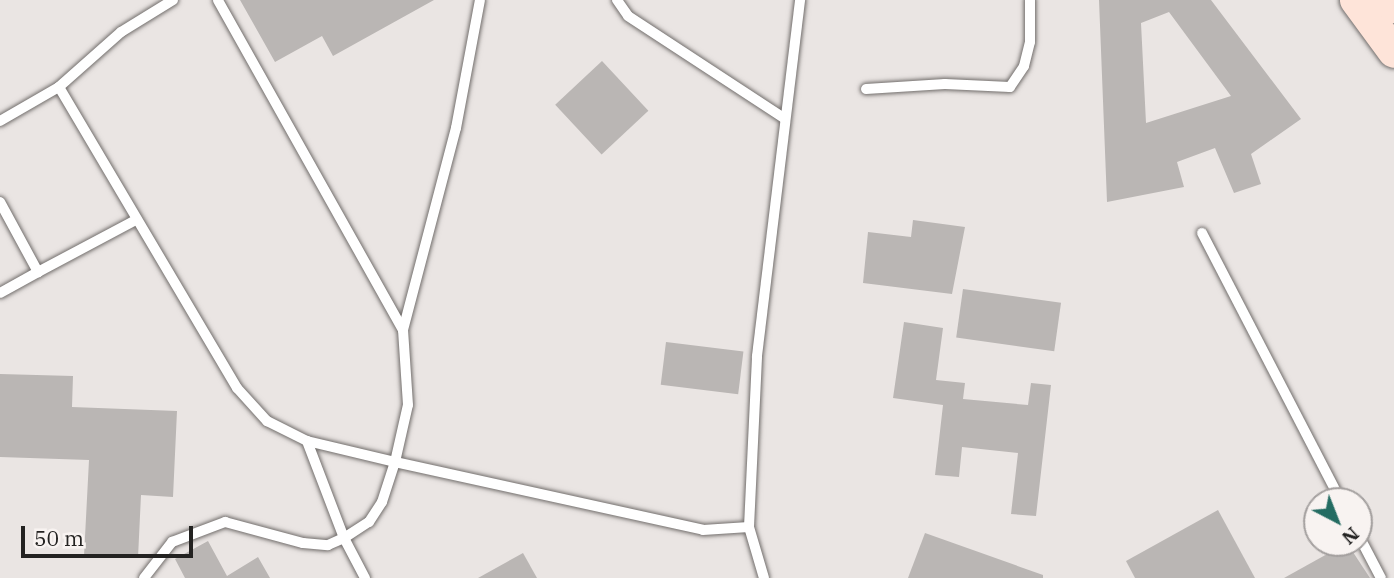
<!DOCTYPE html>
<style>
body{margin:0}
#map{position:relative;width:1394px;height:578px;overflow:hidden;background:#eae5e3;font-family:"IBM Plex Serif",serif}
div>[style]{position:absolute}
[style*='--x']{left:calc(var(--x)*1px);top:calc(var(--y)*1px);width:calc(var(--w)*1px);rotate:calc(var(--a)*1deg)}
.building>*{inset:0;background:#bab6b4;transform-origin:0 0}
.roads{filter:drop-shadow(0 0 2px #726e6c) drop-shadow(0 0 2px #726e6c)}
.service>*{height:10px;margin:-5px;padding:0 5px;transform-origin:5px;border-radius:5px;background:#fff}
.secondary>*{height:32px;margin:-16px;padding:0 16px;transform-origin:16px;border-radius:16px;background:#fee4d9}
span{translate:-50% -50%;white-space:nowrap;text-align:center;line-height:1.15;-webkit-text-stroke:5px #f8f3f1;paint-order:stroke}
.north{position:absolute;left:1303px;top:487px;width:70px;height:70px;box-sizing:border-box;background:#f8f3f1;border:2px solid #a39f9e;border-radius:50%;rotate:138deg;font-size:19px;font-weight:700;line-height:28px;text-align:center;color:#232221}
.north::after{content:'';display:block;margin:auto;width:24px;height:32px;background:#246c62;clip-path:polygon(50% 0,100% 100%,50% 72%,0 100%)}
.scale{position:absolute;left:21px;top:526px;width:172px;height:32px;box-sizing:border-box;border:4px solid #232221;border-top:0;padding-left:9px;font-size:21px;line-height:24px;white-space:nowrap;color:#232221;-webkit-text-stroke:5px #f8f3f1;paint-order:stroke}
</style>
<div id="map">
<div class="building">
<div style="clip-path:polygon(240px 0,434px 0,333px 56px,322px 36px,275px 62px)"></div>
<div style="clip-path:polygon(evenodd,1099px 0,1211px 0,1301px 119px,1251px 154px,1261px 184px,1234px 193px,1215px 148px,1177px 162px,1184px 187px,1107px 202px,1099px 0,1169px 12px,1231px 96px,1146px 123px,1141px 23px,1169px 12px)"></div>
<div style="left:602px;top:61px;width:68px;height:64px;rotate:47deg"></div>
<div style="clip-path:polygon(913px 220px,965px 227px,952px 294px,863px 283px,868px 232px,911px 237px)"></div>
<div style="left:963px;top:289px;width:99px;height:49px;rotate:8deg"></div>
<div style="clip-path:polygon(904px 322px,943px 328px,936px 380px,965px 383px,963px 399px,1028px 405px,1031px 383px,1051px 385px,1036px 516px,1011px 514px,1018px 453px,962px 447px,959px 477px,935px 475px,943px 405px,893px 398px)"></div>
<div style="left:666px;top:342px;width:78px;height:43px;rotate:7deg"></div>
<div style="clip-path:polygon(0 374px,73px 376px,72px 407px,177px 411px,173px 497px,141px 495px,138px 558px,84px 556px,89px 460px,0 457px)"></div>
<div style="clip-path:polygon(1218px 510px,1255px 578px,1135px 578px,1126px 561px)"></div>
<div style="clip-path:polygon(925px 533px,1043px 575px,1043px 578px,908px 578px)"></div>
<div style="clip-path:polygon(208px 541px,227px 576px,258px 557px,270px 578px,185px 578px,175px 559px)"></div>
<div style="clip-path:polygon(1347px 543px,1370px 578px,1284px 578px)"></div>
<div style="clip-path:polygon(523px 553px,537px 578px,478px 578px)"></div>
</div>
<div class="roads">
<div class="service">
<div style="--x:173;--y:0;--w:61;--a:148.4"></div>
<div style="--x:121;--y:32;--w:83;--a:138.4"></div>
<div style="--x:59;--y:87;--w:350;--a:59.4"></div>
<div style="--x:237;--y:388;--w:45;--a:47.7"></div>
<div style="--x:267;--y:421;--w:45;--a:26.6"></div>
<div style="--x:307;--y:441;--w:90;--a:13.4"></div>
<div style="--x:395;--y:462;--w:58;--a:-77.2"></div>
<div style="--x:408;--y:405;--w:75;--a:-93.8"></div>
<div style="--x:403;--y:330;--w:378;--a:-119.3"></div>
<div style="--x:617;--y:0;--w:19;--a:55"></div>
<div style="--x:628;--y:16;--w:186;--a:33.2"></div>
<div style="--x:866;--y:89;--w:79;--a:-3.6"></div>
<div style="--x:945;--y:84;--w:65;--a:2.6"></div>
<div style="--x:1010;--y:87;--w:25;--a:-56"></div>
<div style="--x:1024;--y:66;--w:25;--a:-76"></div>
<div style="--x:1030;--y:42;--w:42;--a:-90"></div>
<div style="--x:0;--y:121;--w:68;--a:-30"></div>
<div style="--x:0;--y:202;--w:80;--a:61.5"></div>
<div style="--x:38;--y:272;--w:43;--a:151.1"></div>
<div style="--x:1202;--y:233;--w:302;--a:62.6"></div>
<div style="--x:38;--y:272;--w:111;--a:-28"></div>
<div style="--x:403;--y:330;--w:209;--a:-75.3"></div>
<div style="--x:456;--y:128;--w:130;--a:-79.4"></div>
<div style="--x:1359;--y:536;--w:47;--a:62.4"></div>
<div style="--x:144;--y:578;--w:46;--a:-52.1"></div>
<div style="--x:172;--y:542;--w:57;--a:-20.7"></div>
<div style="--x:225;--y:522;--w:81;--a:15.1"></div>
<div style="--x:303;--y:543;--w:25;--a:5"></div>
<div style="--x:328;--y:545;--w:17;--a:-24"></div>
<div style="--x:344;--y:538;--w:104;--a:-110.9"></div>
<div style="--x:365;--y:578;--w:45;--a:-117.7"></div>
<div style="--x:344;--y:538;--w:30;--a:-33"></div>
<div style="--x:369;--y:522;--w:24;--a:-57"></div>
<div style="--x:382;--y:502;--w:42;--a:-72"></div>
<div style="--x:395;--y:462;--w:315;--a:12.4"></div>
<div style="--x:703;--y:530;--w:46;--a:-3.7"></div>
<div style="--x:764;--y:578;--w:53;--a:-106.4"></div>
<div style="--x:749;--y:527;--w:171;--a:-87.3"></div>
<div style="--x:757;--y:356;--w:359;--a:-83.1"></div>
</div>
<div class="secondary">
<div style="--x:1356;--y:0;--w:64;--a:53.8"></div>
<div style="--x:1389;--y:0;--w:9;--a:54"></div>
</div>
</div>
<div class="north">N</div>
<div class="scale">50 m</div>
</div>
